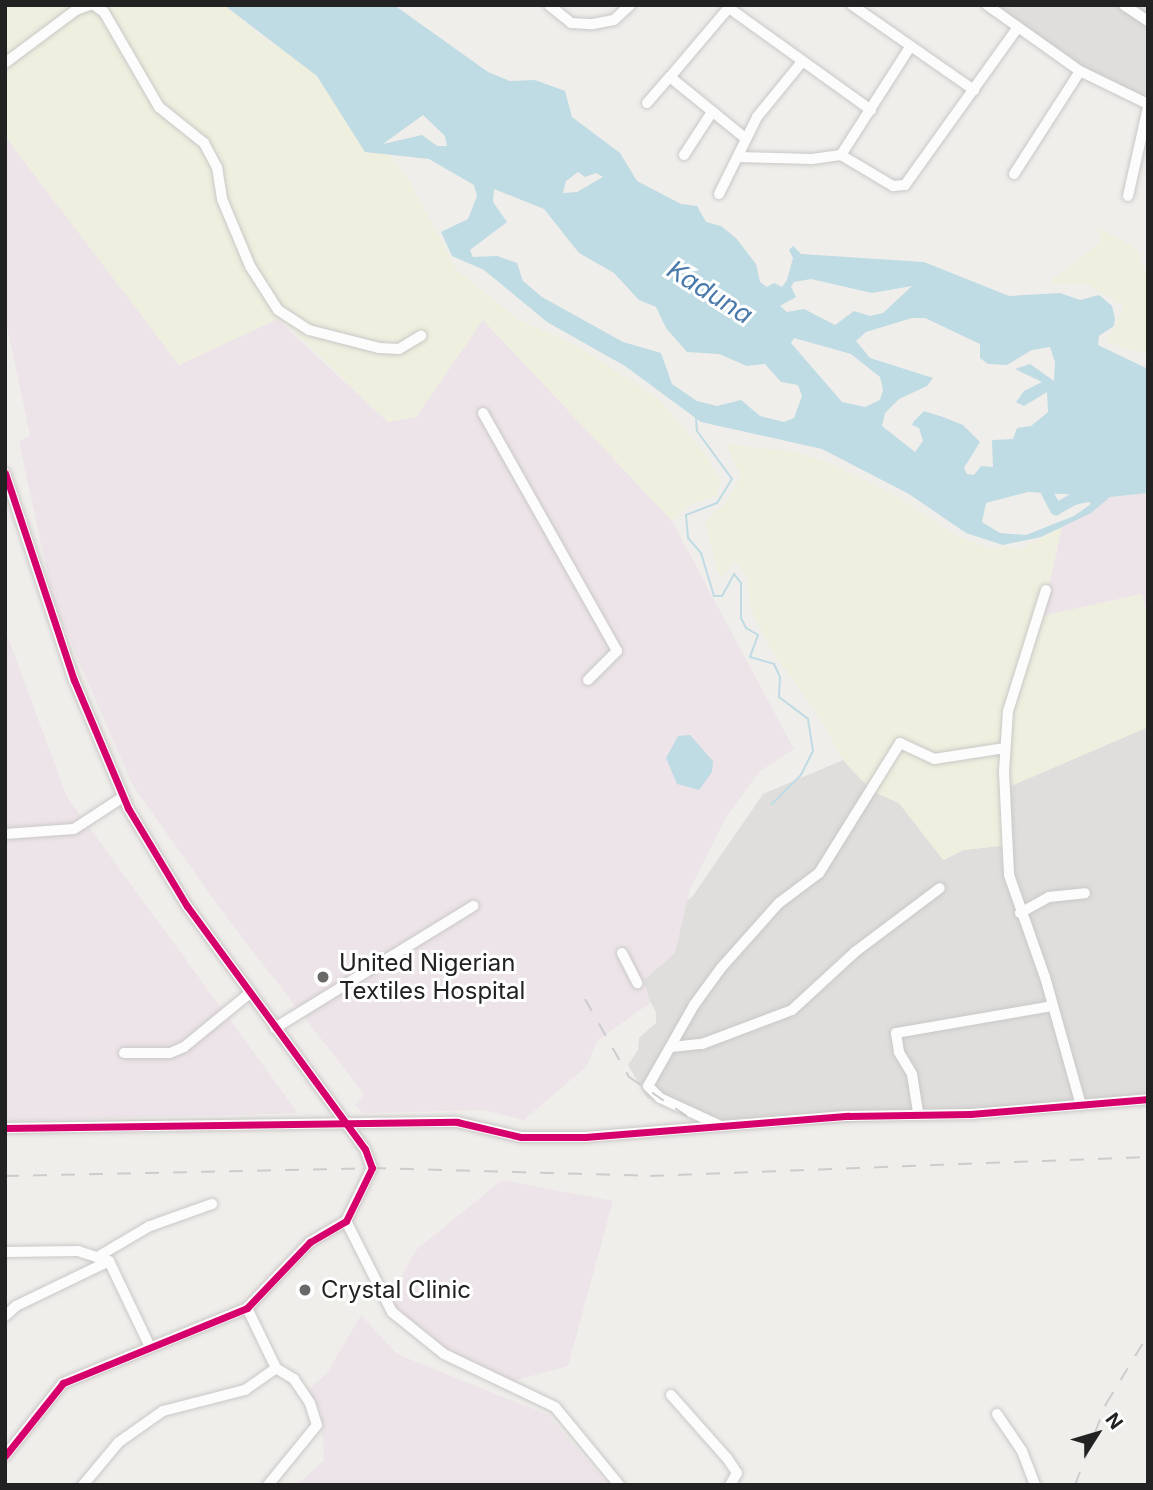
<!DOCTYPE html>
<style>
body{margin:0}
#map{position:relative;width:1153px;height:1490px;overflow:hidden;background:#f0eeeb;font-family:Inter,sans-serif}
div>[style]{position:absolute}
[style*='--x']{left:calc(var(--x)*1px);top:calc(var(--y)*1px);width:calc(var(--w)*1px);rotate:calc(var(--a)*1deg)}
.residential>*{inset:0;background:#dfdedc}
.industrial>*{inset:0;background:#ede4e9}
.farmland>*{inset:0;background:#efefdf}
.water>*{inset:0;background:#bfdbe3}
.stream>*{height:2px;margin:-1px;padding:0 1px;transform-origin:1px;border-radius:1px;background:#bfdbe3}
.river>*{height:12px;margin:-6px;padding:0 6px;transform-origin:6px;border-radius:6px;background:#bfdbe3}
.roads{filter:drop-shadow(0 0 2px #c9c8c7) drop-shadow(0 0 2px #c9c8c7)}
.minor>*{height:10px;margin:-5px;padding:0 5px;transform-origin:5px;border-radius:5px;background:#fdfcfc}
.rail>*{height:2px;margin-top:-1px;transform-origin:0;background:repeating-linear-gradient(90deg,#ccc 0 14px,transparent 0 28px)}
.cycleway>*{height:7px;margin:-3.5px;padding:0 3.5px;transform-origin:3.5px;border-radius:3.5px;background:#d6006c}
.dots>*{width:19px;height:19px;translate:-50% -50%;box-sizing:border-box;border:4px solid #fff;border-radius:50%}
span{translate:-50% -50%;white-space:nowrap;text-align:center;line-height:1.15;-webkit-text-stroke:6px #fff;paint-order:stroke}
.poi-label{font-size:24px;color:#222}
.left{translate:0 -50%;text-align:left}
.water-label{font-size:26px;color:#4a7aab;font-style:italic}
.frame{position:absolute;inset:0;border:7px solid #222;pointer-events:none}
.north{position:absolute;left:1062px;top:1399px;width:70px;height:70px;-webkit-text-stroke:5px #fff;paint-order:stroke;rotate:53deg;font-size:19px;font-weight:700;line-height:28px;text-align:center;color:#222}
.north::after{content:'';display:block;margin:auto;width:24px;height:32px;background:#222;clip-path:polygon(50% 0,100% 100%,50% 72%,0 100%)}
</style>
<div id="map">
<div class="residential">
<div style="clip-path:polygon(991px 5px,1148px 5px,1148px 102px,1085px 73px)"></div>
<div style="clip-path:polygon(1148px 727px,1148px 1105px,741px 1129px,647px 1098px,628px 1065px,638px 1050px,639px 1038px,656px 1023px,656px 1012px,622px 951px,692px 897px,763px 794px,843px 760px,872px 791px,899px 803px,944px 860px,963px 850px,1009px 845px,1011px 786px)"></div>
</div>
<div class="industrial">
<div style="clip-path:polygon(5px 67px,388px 422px,416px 417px,483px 319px,672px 521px,794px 749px,759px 772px,727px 816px,690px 889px,675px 953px,644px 980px,650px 1003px,597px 1041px,587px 1066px,524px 1120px,483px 1110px,363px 1113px,355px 1105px,364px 1094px,227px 918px,133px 786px,54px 604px,19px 442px,30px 435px,5px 317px)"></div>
<div style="clip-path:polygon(1148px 493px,1148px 618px,1142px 594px,1042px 616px,1062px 527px,1110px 497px)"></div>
<div style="clip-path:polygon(5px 629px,67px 797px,298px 1113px,5px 1121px)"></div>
<div style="clip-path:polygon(502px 1180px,613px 1201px,568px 1366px,509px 1382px,440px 1356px,388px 1298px,417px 1249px)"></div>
<div style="clip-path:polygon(361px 1315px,397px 1354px,548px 1415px,608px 1485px,297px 1485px,324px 1460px,321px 1411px,308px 1390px,327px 1373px)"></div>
</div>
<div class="farmland">
<div style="clip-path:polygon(5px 5px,224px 5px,273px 46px,298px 29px,410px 182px,456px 269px,517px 319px,578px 346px,660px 400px,708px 458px,721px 482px,716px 496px,687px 506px,672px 521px,483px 320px,416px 417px,388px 422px,280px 318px,179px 365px,5px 136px)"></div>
<div style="clip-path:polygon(1097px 227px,1136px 248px,1148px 278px,1148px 355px,1107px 342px,1124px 306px,1088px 285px,1048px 283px,1101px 242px)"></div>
<div style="clip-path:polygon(726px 444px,796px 452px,827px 462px,893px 494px,955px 535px,989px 548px,1008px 546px,1019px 550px,1062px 527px,1042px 616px,1142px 594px,1148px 618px,1148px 727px,1011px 786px,1009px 845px,963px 850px,943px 860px,899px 803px,872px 791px,843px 760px,817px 713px,772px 651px,750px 607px,748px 580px,736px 560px,721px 578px,717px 569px,705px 522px,727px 501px,741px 476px)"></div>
</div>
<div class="water">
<div style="clip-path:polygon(evenodd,224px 5px,394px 5px,488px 72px,510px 81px,535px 80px,565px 91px,572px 117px,620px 153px,637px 181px,681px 204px,697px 206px,706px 222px,721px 226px,736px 238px,756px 264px,760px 282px,767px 287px,774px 283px,782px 287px,787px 280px,793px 258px,789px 250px,793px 246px,801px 254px,924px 262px,1009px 296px,1060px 293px,1080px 300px,1099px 295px,1112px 306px,1115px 318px,1114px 326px,1099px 336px,1098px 345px,1148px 369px,1148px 493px,1110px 497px,1091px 513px,1041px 537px,1003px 545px,966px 533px,909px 494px,822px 449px,701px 422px,625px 366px,547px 322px,484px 270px,452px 256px,441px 232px,468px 219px,477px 196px,474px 185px,429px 159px,365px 152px,317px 76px,224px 5px,423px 115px,445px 136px,447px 146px,437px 146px,422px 135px,383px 144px,423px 115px,224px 5px,578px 172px,585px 177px,596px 173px,603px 177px,577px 192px,563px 193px,566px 181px,578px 172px,224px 5px,494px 189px,544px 209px,579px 253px,614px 273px,639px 300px,656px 307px,666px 328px,687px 352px,719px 354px,747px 366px,765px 364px,781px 382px,798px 385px,802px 396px,794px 418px,784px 422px,760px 416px,741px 400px,717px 406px,697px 401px,672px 384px,661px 353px,623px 342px,542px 297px,523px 281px,517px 263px,497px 256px,473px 257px,470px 250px,507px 222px,493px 202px,494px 189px,224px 5px,811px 279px,872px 293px,912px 286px,883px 313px,870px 316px,854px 311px,835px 325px,804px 309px,787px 312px,780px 306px,796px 297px,791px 287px,794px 282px,811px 279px,224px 5px,912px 318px,925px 318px,980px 344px,980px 358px,988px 364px,1007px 365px,1032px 350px,1050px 347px,1055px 362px,1054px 381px,1030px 364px,1015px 369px,1042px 382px,1024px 391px,1016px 402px,1024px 406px,1047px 392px,1048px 412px,1031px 426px,1017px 428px,1013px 439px,992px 440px,993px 467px,981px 466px,974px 475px,967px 474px,964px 468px,980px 442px,963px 425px,943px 417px,924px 411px,914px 421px,912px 425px,919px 428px,923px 441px,915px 452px,882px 426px,885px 413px,899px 399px,927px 386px,933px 378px,870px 358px,856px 341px,866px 332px,912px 318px,224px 5px,794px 338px,851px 354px,880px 377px,883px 390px,880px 400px,865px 407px,842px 402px,791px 343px,794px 338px,224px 5px,1028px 492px,1080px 495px,1091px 504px,1074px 516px,1026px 535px,1000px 533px,982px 522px,986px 503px,1028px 492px)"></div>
<div style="clip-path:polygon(690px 735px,713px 761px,712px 772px,699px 790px,677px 784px,666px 758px,678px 736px)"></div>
</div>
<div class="stream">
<div style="--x:696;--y:418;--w:13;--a:86"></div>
<div style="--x:697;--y:431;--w:59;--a:53.9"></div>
<div style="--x:732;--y:479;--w:28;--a:122"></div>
<div style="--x:717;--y:503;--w:33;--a:159"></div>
<div style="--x:686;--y:515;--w:23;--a:85"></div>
<div style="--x:688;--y:538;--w:20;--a:49"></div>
<div style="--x:701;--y:553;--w:45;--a:73.2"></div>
<div style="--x:714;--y:596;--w:8;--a:0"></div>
<div style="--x:722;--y:596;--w:25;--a:-61"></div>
<div style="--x:734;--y:574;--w:11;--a:52"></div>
<div style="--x:741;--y:583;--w:35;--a:90"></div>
<div style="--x:741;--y:618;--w:11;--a:63"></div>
<div style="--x:746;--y:628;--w:14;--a:30"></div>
<div style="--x:758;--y:635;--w:23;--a:110"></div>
<div style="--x:750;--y:657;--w:25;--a:16"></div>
<div style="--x:774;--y:664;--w:14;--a:65"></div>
<div style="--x:780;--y:677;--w:20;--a:93"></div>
<div style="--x:779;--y:697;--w:36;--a:37"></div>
<div style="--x:808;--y:719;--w:32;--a:81"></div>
<div style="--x:813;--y:751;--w:28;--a:117"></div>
<div style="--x:800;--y:776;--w:40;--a:135"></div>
</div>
<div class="river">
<div style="--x:1042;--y:483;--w:30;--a:62"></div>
<div style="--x:1056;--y:509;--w:21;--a:-29"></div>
<div style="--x:1074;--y:499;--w:30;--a:-12"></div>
</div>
<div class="roads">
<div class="minor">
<div style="--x:94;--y:5;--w:12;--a:35"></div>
<div style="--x:104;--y:12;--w:110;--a:59.9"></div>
<div style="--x:159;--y:107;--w:58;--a:38.7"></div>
<div style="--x:204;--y:143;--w:27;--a:62"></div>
<div style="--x:217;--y:167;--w:32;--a:81"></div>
<div style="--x:222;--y:199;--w:73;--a:67.3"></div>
<div style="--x:250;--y:266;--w:52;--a:57.5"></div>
<div style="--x:278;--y:310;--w:37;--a:33"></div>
<div style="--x:309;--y:330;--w:72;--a:14.4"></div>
<div style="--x:379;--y:348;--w:20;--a:3"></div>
<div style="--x:399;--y:349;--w:26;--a:-31"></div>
<div style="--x:549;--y:5;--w:28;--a:39"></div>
<div style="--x:571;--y:23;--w:22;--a:3"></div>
<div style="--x:593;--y:24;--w:21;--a:-11"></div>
<div style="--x:614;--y:20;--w:22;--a:-43"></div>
<div style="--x:731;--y:5;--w:94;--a:130.3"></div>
<div style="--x:670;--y:77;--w:97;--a:39.1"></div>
<div style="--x:852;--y:5;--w:149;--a:34.9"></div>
<div style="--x:987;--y:5;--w:114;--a:35.4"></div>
<div style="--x:1080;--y:71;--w:76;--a:25.9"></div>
<div style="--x:1124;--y:5;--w:29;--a:34"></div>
<div style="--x:729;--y:8;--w:175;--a:35.7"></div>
<div style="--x:5;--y:63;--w:89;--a:-36.7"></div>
<div style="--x:76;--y:10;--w:15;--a:-20"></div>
<div style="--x:647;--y:103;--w:35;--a:-49"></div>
<div style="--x:684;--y:155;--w:51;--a:-56.9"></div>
<div style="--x:841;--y:155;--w:128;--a:-57.4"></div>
<div style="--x:738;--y:157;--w:74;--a:1.5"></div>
<div style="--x:812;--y:159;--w:29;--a:-8"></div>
<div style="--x:841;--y:155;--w:61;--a:30.8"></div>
<div style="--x:893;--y:186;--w:12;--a:-5"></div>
<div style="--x:905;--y:185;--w:194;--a:-54.4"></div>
<div style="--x:1014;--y:174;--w:122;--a:-57.3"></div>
<div style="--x:719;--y:194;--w:86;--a:-63.7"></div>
<div style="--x:757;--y:117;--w:70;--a:-50.8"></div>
<div style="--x:1128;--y:196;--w:91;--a:-77.3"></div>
<div style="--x:483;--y:413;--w:273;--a:60.6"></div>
<div style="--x:617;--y:651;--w:41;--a:135"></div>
<div style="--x:5;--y:473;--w:218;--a:71.6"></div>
<div style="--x:74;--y:680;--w:139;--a:67.1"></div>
<div style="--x:128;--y:808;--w:114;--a:59"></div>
<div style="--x:187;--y:906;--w:301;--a:53.8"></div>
<div style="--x:365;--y:1149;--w:20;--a:70"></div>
<div style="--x:372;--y:1168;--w:59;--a:116.1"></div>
<div style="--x:346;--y:1221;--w:42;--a:149.7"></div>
<div style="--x:310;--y:1242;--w:91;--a:133.7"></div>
<div style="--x:247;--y:1308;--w:199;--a:157.8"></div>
<div style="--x:63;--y:1383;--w:93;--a:128.5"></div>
<div style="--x:1046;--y:590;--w:127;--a:107.4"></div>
<div style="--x:1008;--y:711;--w:61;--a:93.8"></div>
<div style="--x:1004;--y:772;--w:103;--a:87.2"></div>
<div style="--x:1009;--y:875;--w:108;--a:70.6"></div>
<div style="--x:1045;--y:977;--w:133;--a:74.3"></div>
<div style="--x:5;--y:834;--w:69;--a:-4.1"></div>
<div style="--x:74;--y:829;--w:59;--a:-33.1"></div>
<div style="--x:1020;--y:913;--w:33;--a:-29"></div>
<div style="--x:1049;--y:897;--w:36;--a:-6"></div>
<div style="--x:622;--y:953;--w:34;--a:63"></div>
<div style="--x:275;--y:1028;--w:233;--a:-31.6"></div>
<div style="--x:671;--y:1047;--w:31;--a:-6"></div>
<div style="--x:702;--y:1044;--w:96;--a:-20.7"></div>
<div style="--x:792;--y:1010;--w:86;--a:-42.6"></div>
<div style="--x:855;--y:952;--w:106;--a:-37"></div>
<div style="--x:124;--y:1053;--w:46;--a:0"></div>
<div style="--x:170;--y:1053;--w:15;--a:-23"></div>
<div style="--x:184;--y:1047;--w:85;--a:-39.3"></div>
<div style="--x:918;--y:1112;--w:38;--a:-99"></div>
<div style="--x:912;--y:1074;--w:26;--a:-121"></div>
<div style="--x:899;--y:1052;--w:19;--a:-99"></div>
<div style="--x:896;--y:1033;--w:159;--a:-9.8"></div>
<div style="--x:721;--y:1126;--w:67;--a:-155.3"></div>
<div style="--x:660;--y:1098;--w:17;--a:-135"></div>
<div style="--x:648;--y:1086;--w:93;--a:-60.4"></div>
<div style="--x:694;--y:1005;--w:46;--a:-53.9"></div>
<div style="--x:721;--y:968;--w:87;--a:-48.3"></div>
<div style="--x:779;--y:903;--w:50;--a:-36.9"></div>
<div style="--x:819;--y:873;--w:153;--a:-58.1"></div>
<div style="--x:900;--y:743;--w:38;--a:25"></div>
<div style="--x:934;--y:759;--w:72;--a:-8.8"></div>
<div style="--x:5;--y:1128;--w:452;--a:-0.8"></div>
<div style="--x:457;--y:1122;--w:66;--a:13.2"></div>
<div style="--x:521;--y:1137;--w:64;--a:0"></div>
<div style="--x:585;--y:1137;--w:264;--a:-4.6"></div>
<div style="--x:848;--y:1116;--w:123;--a:-0.9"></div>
<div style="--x:971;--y:1114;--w:178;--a:-4.8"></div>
<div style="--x:346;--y:1221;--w:102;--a:63.2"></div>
<div style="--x:392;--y:1312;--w:67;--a:38.9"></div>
<div style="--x:444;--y:1354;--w:123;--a:25.5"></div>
<div style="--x:555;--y:1407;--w:101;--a:50.6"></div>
<div style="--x:5;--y:1252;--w:73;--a:-0.8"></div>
<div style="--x:78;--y:1251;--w:33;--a:18"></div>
<div style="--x:109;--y:1261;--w:93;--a:64.5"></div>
<div style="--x:99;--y:1256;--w:59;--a:-30.5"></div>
<div style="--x:150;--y:1226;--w:66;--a:-19.5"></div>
<div style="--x:5;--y:1316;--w:15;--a:-42"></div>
<div style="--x:16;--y:1306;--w:103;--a:-25.8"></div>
<div style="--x:671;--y:1395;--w:84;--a:48.4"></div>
<div style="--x:727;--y:1458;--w:18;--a:56"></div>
<div style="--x:737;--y:1473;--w:14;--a:120"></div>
<div style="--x:997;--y:1414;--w:45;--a:56"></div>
<div style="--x:1022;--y:1451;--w:36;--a:69"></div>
<div style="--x:83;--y:1485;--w:56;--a:-50.1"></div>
<div style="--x:119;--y:1442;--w:54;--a:-35.2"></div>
<div style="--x:163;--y:1411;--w:85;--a:-14.4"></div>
<div style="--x:245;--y:1390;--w:38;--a:-35"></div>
<div style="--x:276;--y:1368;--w:67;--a:-115.8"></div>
<div style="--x:268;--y:1485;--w:77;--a:-50.8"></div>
<div style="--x:317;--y:1425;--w:23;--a:-108"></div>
<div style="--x:310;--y:1403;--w:29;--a:-124"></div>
<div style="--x:294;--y:1379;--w:21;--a:-149"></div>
</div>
</div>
<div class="rail">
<div style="--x:585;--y:999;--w:90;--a:60.6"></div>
<div style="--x:629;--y:1077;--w:75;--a:34.1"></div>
<div style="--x:5;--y:1176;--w:367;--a:-1.2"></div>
<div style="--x:372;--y:1168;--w:278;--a:1.6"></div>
<div style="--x:650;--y:1176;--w:498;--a:-2.2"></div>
<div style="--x:1075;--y:1485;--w:87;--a:-69.1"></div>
<div style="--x:1106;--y:1404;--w:81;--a:-58.7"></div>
</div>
<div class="cycleway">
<div style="--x:5;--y:473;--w:218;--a:71.6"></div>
<div style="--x:74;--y:680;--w:139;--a:67.1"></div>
<div style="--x:128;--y:808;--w:114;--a:59"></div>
<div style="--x:187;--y:906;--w:301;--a:53.8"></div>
<div style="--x:365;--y:1149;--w:20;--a:70"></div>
<div style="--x:372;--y:1168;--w:59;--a:116.1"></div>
<div style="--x:346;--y:1221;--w:42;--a:149.7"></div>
<div style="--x:310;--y:1242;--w:91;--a:133.7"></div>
<div style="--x:247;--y:1308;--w:199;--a:157.8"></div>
<div style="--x:63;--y:1383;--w:93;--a:128.5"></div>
<div style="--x:5;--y:1128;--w:452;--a:-0.8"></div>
<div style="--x:457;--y:1122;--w:66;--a:13.2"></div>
<div style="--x:521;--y:1137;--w:64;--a:0"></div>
<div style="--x:585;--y:1137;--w:264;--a:-4.6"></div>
<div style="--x:848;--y:1116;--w:123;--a:-0.9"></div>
<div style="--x:971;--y:1114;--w:178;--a:-4.8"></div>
</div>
<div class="dots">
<div style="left:323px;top:977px;background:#6a6968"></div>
<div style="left:305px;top:1290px;background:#6a6968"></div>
</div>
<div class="poi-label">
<span class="left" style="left:339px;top:977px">United Nigerian<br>Textiles Hospital</span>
<span class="left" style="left:321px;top:1290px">Crystal Clinic</span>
</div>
<div class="water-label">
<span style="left:710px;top:292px;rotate:32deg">Kaduna</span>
</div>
<div class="frame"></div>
<div class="north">N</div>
</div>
